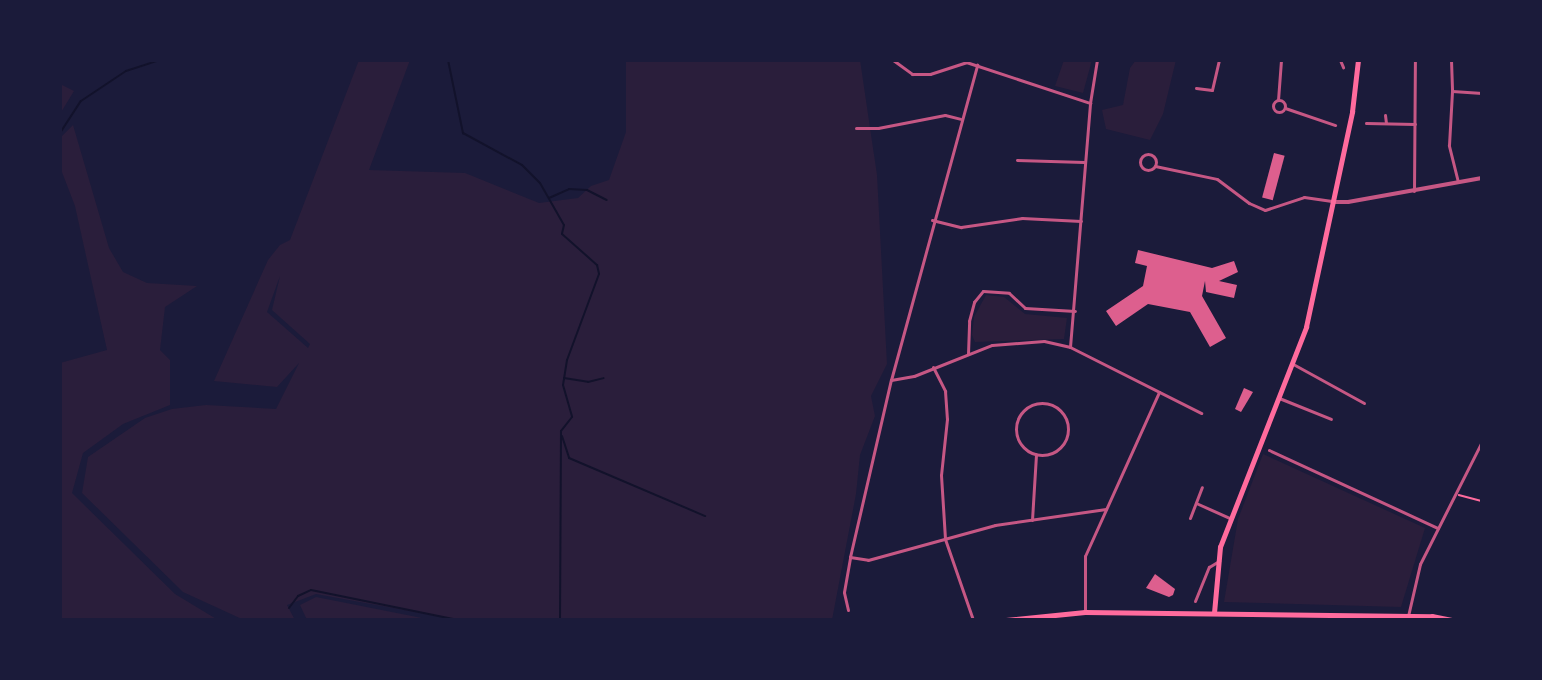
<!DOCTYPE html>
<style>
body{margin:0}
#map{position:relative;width:1542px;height:680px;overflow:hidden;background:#1b1b3a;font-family:Lato,sans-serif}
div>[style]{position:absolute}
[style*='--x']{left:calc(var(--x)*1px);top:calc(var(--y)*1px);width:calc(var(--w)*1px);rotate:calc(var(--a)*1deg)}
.green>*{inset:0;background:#2a1e3b}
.stream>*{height:2px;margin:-1px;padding:0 1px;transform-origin:1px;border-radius:1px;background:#12122b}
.building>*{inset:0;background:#dd5f8e;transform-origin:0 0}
.path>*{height:1.5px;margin:-0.75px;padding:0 0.75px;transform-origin:0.75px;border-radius:0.75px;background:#ff6b9d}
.minor>*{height:3px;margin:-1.5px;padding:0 1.5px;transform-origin:1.5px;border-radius:1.5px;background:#c65784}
.minor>.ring{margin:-1.5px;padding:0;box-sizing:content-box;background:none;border:3px solid #c65784;border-radius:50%}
.tertiary>*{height:4px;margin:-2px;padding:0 2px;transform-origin:2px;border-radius:2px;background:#c65784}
.secondary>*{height:4.5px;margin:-2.25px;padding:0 2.25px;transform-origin:2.25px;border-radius:2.25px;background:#ff6b9d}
.primary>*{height:4.5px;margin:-2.25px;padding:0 2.25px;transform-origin:2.25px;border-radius:2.25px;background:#ff6b9d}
span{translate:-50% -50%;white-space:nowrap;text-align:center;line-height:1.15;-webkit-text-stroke:6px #1b1b3a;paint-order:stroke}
.frame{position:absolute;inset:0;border:62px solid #1b1b3a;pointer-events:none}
</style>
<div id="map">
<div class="green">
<div style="clip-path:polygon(evenodd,359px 60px,410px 60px,369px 170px,465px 173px,539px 203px,578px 198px,591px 186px,609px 180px,626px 132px,626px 60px,860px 60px,877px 175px,887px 364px,871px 396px,875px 416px,860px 455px,856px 494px,832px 620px,459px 620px,316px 594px,287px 605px,295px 620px,244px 620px,183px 592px,82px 493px,88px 457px,145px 418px,172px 409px,206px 405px,276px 409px,299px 363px,277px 387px,214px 381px,268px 260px,280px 245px,290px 240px,359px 60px,280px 276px,272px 310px,310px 344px,308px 348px,267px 312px,280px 276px)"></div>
<div style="clip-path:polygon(1064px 60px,1092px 60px,1083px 93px,1055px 86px)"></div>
<div style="clip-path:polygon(1136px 60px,1176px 60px,1163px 114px,1150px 140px,1106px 129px,1102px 110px,1123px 105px,1130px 68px)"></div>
<div style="clip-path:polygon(60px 84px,74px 91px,60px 114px)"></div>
<div style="clip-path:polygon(73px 125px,109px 248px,123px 272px,147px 283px,197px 286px,165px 307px,160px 350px,170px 360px,170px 405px,123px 424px,83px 453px,72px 493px,175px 594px,218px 620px,60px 620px,60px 363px,107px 350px,75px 206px,60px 167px,60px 138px)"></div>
<div style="clip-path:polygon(986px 295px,1004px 297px,1025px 314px,1067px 318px,1064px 339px,975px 342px,972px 335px,974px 317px)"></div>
<div style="clip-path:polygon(1263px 454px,1425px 528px,1401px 607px,1224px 602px,1238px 519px)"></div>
<div style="clip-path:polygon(316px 597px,432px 620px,307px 620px,300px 605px)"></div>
</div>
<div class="stream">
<div style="--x:448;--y:60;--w:75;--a:78.4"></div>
<div style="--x:463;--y:133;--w:67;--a:28.5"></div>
<div style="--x:522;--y:165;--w:25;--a:45"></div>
<div style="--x:540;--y:183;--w:48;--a:60.3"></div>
<div style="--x:564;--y:225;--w:9;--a:103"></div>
<div style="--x:562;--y:234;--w:47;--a:41.5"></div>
<div style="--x:597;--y:265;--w:9;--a:77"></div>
<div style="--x:599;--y:274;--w:92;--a:110.4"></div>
<div style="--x:567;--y:360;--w:25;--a:99"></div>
<div style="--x:563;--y:385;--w:33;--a:74"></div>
<div style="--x:572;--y:417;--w:18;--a:128"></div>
<div style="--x:561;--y:431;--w:189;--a:90.3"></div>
<div style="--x:60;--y:133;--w:38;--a:-57"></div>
<div style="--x:81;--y:101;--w:54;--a:-33.7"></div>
<div style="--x:126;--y:71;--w:36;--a:-18"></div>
<div style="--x:549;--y:198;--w:22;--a:-24"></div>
<div style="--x:569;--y:189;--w:18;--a:3"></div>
<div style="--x:587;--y:190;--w:22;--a:27"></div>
<div style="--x:564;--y:378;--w:24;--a:9"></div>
<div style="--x:588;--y:382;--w:16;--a:-14"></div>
<div style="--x:562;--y:436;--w:23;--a:72"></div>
<div style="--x:569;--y:458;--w:148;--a:23.1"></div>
<div style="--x:289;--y:608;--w:15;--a:-53"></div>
<div style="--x:298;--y:596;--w:14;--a:-25"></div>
<div style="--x:311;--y:590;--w:150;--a:11.5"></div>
</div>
<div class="building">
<div style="left:1274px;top:153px;width:11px;height:46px;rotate:15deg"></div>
<div style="clip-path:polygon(1138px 250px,1212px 268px,1234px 261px,1238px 272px,1219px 281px,1237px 285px,1234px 298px,1206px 292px,1205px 281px,1202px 296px,1226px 338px,1210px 347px,1190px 312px,1148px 304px,1116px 326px,1106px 311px,1143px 286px,1147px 266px,1135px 263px)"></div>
<div style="clip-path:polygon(1244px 388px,1253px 392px,1241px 412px,1235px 409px)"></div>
<div style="clip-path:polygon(1155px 574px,1175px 589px,1173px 595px,1169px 597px,1146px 588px)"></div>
</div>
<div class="path">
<div style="--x:1459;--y:495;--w:24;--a:15"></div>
</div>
<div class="minor">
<div style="--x:893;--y:60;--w:24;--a:36"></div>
<div style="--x:912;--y:74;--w:18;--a:0"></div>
<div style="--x:930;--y:74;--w:38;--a:-18"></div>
<div style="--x:966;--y:62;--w:131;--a:18.3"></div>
<div style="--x:1340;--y:60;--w:8;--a:67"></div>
<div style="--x:1451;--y:60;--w:31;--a:88"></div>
<div style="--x:1196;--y:88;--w:16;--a:7"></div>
<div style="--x:1212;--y:90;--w:31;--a:-77"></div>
<div class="ring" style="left:1273px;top:100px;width:9px;height:9px"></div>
<div style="--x:1278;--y:100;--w:40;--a:-85.7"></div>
<div style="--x:1285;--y:108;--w:53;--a:18.8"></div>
<div style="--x:1385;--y:115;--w:8;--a:83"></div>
<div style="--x:1366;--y:123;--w:49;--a:1.2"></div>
<div style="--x:856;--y:128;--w:22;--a:0"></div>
<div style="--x:878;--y:128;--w:68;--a:-11"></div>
<div style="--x:945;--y:115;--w:16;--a:14"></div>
<div class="ring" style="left:1140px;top:154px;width:13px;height:13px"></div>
<div style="--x:1017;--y:160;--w:67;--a:1.7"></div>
<div style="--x:1155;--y:166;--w:63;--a:11.8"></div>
<div style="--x:1217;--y:179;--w:40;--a:37"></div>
<div style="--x:1249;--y:203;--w:17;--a:24"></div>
<div style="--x:1265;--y:210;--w:41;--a:-18.4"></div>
<div style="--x:1304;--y:197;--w:28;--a:8"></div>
<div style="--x:1458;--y:182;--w:38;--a:-104"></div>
<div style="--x:1449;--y:145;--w:54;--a:-86.8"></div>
<div style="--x:1452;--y:91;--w:30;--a:4"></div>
<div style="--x:1414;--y:191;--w:131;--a:-89.6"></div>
<div style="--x:932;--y:220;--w:30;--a:14"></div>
<div style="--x:961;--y:227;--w:62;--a:-8.4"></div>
<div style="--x:1022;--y:218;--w:59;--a:2.9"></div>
<div style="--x:1070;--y:347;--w:245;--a:-85.3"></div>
<div style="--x:1090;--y:103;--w:44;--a:-80.8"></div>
<div style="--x:968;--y:354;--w:33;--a:-88"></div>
<div style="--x:969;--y:321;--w:20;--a:-75"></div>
<div style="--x:974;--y:302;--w:14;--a:-51"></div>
<div style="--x:983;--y:291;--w:26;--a:4"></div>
<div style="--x:1009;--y:293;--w:22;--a:43"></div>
<div style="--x:1025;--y:308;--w:50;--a:3.4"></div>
<div style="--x:1293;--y:364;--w:81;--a:28.8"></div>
<div style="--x:933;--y:367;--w:27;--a:63"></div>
<div style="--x:945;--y:391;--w:28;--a:86"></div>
<div style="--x:947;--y:419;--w:56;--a:96.1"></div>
<div style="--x:941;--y:475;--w:64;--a:86.4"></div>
<div style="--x:945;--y:539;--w:86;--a:70.9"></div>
<div style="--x:891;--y:380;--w:23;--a:-10"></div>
<div style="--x:914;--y:376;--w:84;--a:-21.7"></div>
<div style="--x:992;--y:345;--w:52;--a:-4.4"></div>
<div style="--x:1044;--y:341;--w:27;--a:13"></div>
<div style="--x:1070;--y:347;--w:147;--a:26.7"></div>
<div style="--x:1279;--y:398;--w:56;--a:22"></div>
<div class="ring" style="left:1016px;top:403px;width:49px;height:49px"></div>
<div style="--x:1269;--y:450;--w:186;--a:24.8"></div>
<div style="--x:1196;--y:503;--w:37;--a:24"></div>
<div style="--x:1190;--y:518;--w:33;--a:-69"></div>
<div style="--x:1032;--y:520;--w:66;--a:-86.5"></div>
<div style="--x:850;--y:557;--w:18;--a:9"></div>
<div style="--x:868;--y:560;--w:132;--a:-15.4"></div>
<div style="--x:995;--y:525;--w:112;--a:-8.2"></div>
<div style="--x:1195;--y:601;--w:37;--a:-68"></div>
<div style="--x:1209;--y:567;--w:12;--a:-31"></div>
<div style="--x:848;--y:610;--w:18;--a:-103"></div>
<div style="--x:844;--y:592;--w:36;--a:-80"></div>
<div style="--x:850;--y:557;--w:182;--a:-77"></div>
<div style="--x:891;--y:380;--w:327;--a:-74.7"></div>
<div style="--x:1085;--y:611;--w:55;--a:-90"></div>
<div style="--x:1085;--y:556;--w:180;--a:-65.7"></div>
<div style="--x:1408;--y:616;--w:53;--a:-77"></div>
<div style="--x:1420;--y:564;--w:136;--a:-63.2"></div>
</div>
<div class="tertiary">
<div style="--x:1334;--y:202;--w:14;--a:0"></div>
<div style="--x:1348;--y:202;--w:136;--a:-10.2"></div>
</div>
<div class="secondary">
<div style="--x:1214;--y:613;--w:66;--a:-84.8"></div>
<div style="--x:1220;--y:547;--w:236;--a:-68.6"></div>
<div style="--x:1306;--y:327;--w:220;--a:-77.9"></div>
<div style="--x:1352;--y:112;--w:52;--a:-83.4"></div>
</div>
<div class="primary">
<div style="--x:1006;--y:620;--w:79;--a:-5.8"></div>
<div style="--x:1085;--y:612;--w:347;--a:0.7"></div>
<div style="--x:1432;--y:616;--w:21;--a:11"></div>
</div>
<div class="frame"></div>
</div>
